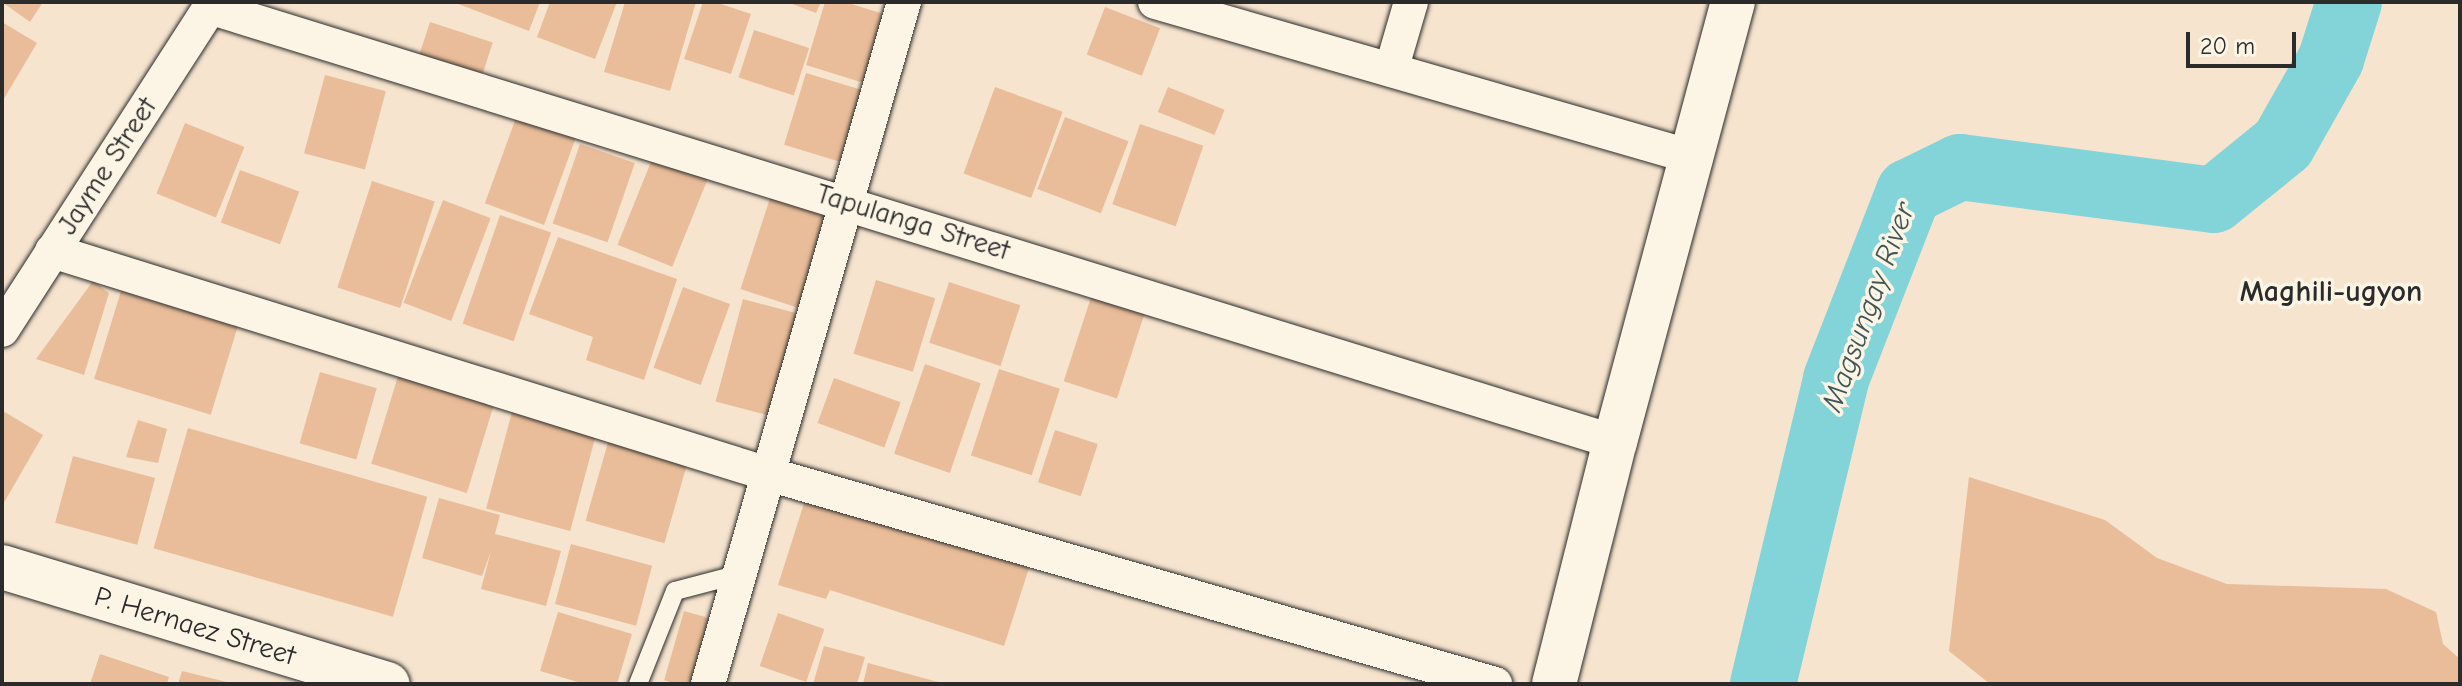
<!DOCTYPE html>
<style>
body{margin:0}
#map{position:relative;width:2462px;height:686px;overflow:hidden;background:#f6e4ce;font-family:"Comic Neue",sans-serif}
div>[style]{position:absolute}
[style*='--x']{left:calc(var(--x)*1px);top:calc(var(--y)*1px);width:calc(var(--w)*1px);rotate:calc(var(--a)*1deg)}
.river>*{height:66px;margin:-33px;padding:0 33px;transform-origin:33px;border-radius:33px;background:#82d4d9}
.building>*{inset:0;background:#e9bd99;transform-origin:0 0}
.roads{filter:drop-shadow(0 0 2px #2b2b2b) drop-shadow(0 0 2px #2b2b2b)}
.lane>*{height:18px;margin:-9px;padding:0 9px;transform-origin:9px;border-radius:9px;background:#fcf5e5}
.street>*{height:34px;margin:-17px;padding:0 17px;transform-origin:17px;border-radius:17px;background:#fcf5e5}
.secondary>*{height:44px;margin:-22px;padding:0 22px;transform-origin:22px;border-radius:22px;background:#fcf5e5}
span{translate:-50% -50%;white-space:nowrap;text-align:center;line-height:1.15;-webkit-text-stroke:7px #fcf5e5;paint-order:stroke}
.street-label{font-size:28px;color:#2b2b2b}
.neighbourhood-label{font-size:30px;color:#2b2b2b;font-weight:700}
.water-label{font-size:30px;color:#415556;font-style:italic}
.frame{position:absolute;inset:0;border:4px solid #2b2b2b;pointer-events:none}
.scale{position:absolute;left:2186px;top:32px;width:110px;height:36px;box-sizing:border-box;border:4px solid #2b2b2b;border-top:0;padding-left:10px;font-size:24px;line-height:28px;white-space:nowrap;color:#2b2b2b;-webkit-text-stroke:6px #fcf5e5;paint-order:stroke}
</style>
<div id="map">
<div class="river">
<div style="--x:1763;--y:684;--w:314;--a:-76.5"></div>
<div style="--x:1836;--y:379;--w:201;--a:-68.7"></div>
<div style="--x:1909;--y:192;--w:57;--a:-26.1"></div>
<div style="--x:1960;--y:167;--w:256;--a:7.4"></div>
<div style="--x:2214;--y:200;--w:89;--a:-39.1"></div>
<div style="--x:2283;--y:144;--w:98;--a:-60.5"></div>
<div style="--x:2331;--y:59;--w:60;--a:-72.5"></div>
</div>
<div class="building">
<div style="clip-path:polygon(2px 2px,43px 2px,30px 22px)"></div>
<div style="clip-path:polygon(453px 2px,540px 2px,529px 31px)"></div>
<div style="clip-path:polygon(550px 2px,617px 2px,595px 59px,537px 37px)"></div>
<div style="clip-path:polygon(625px 2px,696px 2px,670px 91px,604px 72px)"></div>
<div style="clip-path:polygon(703px 2px,715px 2px,751px 14px,731px 74px,684px 59px)"></div>
<div style="clip-path:polygon(787px 2px,821px 2px,816px 13px)"></div>
<div style="clip-path:polygon(825px 2px,845px 2px,887px 15px,867px 84px,806px 65px)"></div>
<div style="left:1105px;top:7px;width:59px;height:51px;rotate:21deg"></div>
<div style="clip-path:polygon(2px 22px,37px 43px,2px 102px)"></div>
<div style="left:430px;top:22px;width:66px;height:34px;rotate:18deg"></div>
<div style="left:754px;top:30px;width:58px;height:50px;rotate:18deg"></div>
<div style="left:806px;top:73px;width:67px;height:75px;rotate:17deg"></div>
<div style="left:325px;top:75px;width:63px;height:81px;rotate:15deg"></div>
<div style="left:995px;top:87px;width:72px;height:92px;rotate:20deg"></div>
<div style="left:1168px;top:87px;width:61px;height:27px;rotate:22deg"></div>
<div style="left:517px;top:115px;width:63px;height:94px;rotate:20deg"></div>
<div style="left:1065px;top:117px;width:68px;height:77px;rotate:21deg"></div>
<div style="left:185px;top:123px;width:64px;height:76px;rotate:22deg"></div>
<div style="left:1140px;top:124px;width:67px;height:85px;rotate:19deg"></div>
<div style="left:580px;top:144px;width:58px;height:84px;rotate:19deg"></div>
<div style="left:655px;top:152px;width:59px;height:100px;rotate:22deg"></div>
<div style="left:240px;top:170px;width:63px;height:56px;rotate:20deg"></div>
<div style="left:372px;top:181px;width:66px;height:112px;rotate:18deg"></div>
<div style="left:772px;top:192px;width:66px;height:102px;rotate:18deg"></div>
<div style="left:443px;top:200px;width:51px;height:110px;rotate:21deg"></div>
<div style="left:500px;top:215px;width:54px;height:115px;rotate:19deg"></div>
<div style="clip-path:polygon(558px 237px,677px 279px,644px 380px,586px 360px,593px 337px,529px 314px)"></div>
<div style="left:876px;top:280px;width:62px;height:77px;rotate:17deg"></div>
<div style="clip-path:polygon(93px 281px,109px 293px,84px 375px,36px 359px)"></div>
<div style="left:949px;top:282px;width:75px;height:64px;rotate:18deg"></div>
<div style="left:683px;top:287px;width:50px;height:86px;rotate:20deg"></div>
<div style="left:1094px;top:288px;width:56px;height:98px;rotate:18deg"></div>
<div style="left:121px;top:291px;width:122px;height:92px;rotate:17deg"></div>
<div style="left:743px;top:299px;width:64px;height:106px;rotate:15deg"></div>
<div style="left:925px;top:364px;width:59px;height:95px;rotate:19deg"></div>
<div style="left:999px;top:369px;width:64px;height:91px;rotate:18deg"></div>
<div style="left:320px;top:372px;width:59px;height:74px;rotate:16deg"></div>
<div style="left:399px;top:373px;width:100px;height:95px;rotate:17deg"></div>
<div style="left:834px;top:378px;width:71px;height:48px;rotate:20deg"></div>
<div style="clip-path:polygon(3px 411px,43px 435px,2px 506px,2px 413px)"></div>
<div style="left:512px;top:412px;width:87px;height:100px;rotate:15deg"></div>
<div style="clip-path:polygon(138px 420px,167px 429px,158px 463px,126px 457px)"></div>
<div style="left:188px;top:428px;width:249px;height:125px;rotate:16deg"></div>
<div style="left:1055px;top:430px;width:45px;height:55px;rotate:18deg"></div>
<div style="left:609px;top:439px;width:82px;height:85px;rotate:16deg"></div>
<div style="left:73px;top:456px;width:85px;height:69px;rotate:15deg"></div>
<div style="clip-path:polygon(1969px 477px,2105px 520px,2157px 558px,2227px 584px,2386px 589px,2436px 612px,2443px 644px,2460px 659px,2460px 684px,1990px 684px,1949px 651px)"></div>
<div style="clip-path:polygon(806px 497px,1029px 568px,1004px 646px,830px 590px,826px 599px,778px 585px)"></div>
<div style="clip-path:polygon(439px 498px,500px 515px,495px 534px,561px 551px,546px 606px,481px 589px,491px 551px,482px 576px,422px 558px)"></div>
<div style="left:571px;top:544px;width:84px;height:62px;rotate:15deg"></div>
<div style="left:684px;top:611px;width:32px;height:72px;rotate:16deg"></div>
<div style="clip-path:polygon(558px 612px,632px 634px,617px 684px,585px 684px,540px 671px)"></div>
<div style="left:778px;top:613px;width:49px;height:56px;rotate:19deg"></div>
<div style="clip-path:polygon(824px 646px,865px 657px,857px 684px,813px 684px)"></div>
<div style="clip-path:polygon(100px 654px,169px 677px,167px 684px,90px 684px)"></div>
<div style="clip-path:polygon(868px 663px,942px 683px,941px 684px,863px 684px)"></div>
<div style="clip-path:polygon(182px 671px,231px 683px,231px 684px,178px 684px)"></div>
</div>
<div class="roads">
<div class="lane">
<div style="--x:638;--y:684;--w:100;--a:-68.3"></div>
<div style="--x:675;--y:591;--w:67;--a:-14.7"></div>
</div>
<div class="street">
<div style="--x:1155;--y:2;--w:559;--a:16.1"></div>
<div style="--x:209;--y:7;--w:1472;--a:17.19"></div>
<div style="--x:1392;--y:67;--w:68;--a:-73.7"></div>
<div style="--x:52;--y:251;--w:750;--a:17.3"></div>
<div style="--x:768;--y:474;--w:757;--a:16.11"></div>
<div style="--x:2;--y:330;--w:390;--a:-57.2"></div>
<div style="--x:708;--y:684;--w:710;--a:-73.97"></div>
</div>
<div class="secondary">
<div style="--x:2;--y:567;--w:403;--a:16.9"></div>
<div style="--x:1554;--y:684;--w:250;--a:-75.9"></div>
<div style="--x:1615;--y:442;--w:456;--a:-75"></div>
</div>
</div>
<div class="street-label">
<span style="left:107px;top:166px;rotate:-57deg">Jayme Street</span>
<span style="left:913px;top:222px;rotate:17deg">Tapulanga Street</span>
<span style="left:195px;top:626px;rotate:17deg">P. Hernaez Street</span>
</div>
<div class="neighbourhood-label">
<span style="left:2331px;top:292px">Maghili-ugyon</span>
</div>
<div class="water-label">
<span style="left:1869px;top:307px;rotate:-70deg">Magsungay River</span>
</div>
<div class="frame"></div>
<div class="scale">20 m</div>
</div>
